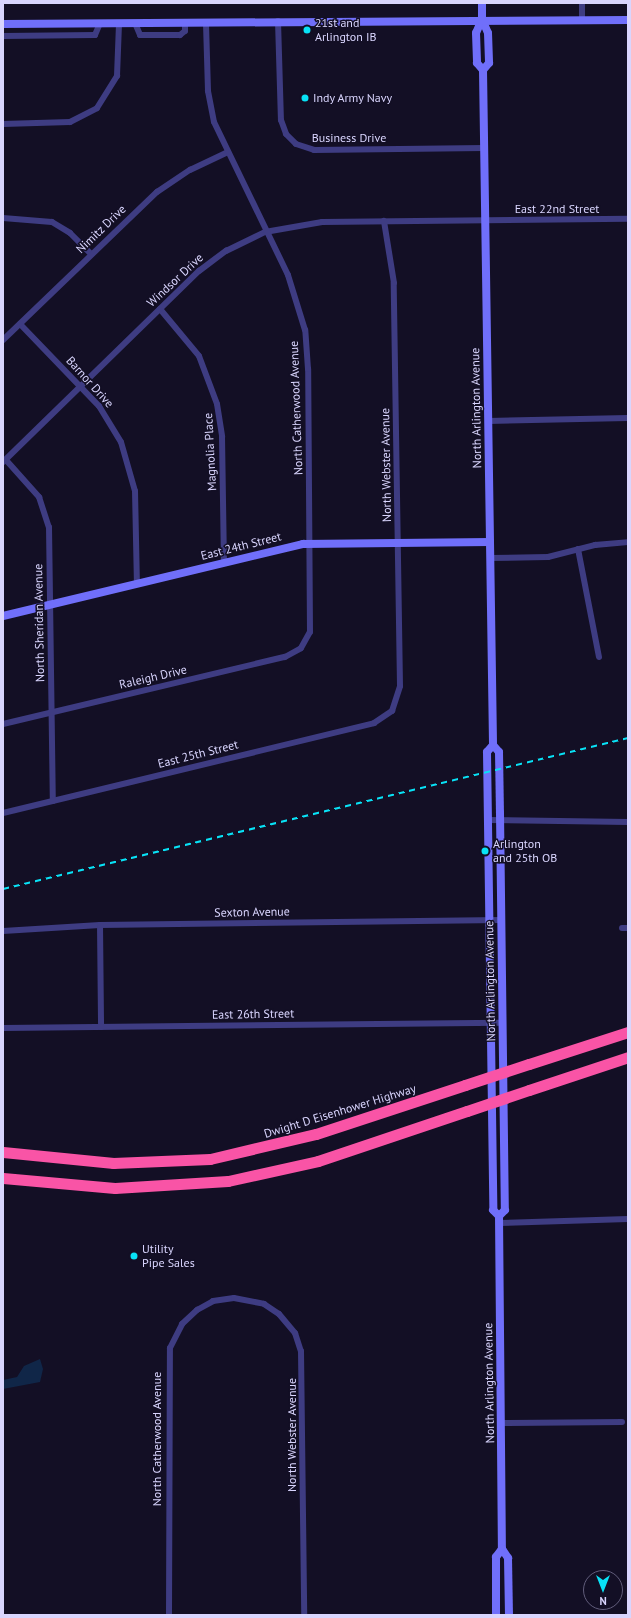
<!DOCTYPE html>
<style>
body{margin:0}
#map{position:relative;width:631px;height:1618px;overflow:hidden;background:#130f25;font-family:"PT Sans",sans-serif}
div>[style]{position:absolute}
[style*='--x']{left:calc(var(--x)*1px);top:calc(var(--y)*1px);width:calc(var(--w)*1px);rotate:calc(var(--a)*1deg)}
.water>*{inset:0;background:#102648}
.street>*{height:6px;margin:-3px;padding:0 3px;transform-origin:3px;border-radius:3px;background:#3e3c82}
.secondary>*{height:8px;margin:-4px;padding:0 4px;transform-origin:4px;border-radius:4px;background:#706ffa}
.highway>*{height:11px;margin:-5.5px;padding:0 5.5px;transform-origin:5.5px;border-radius:5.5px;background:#f954a6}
.rail>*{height:2px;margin-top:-1px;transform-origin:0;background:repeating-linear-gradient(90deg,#08e2f6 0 6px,transparent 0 11px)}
.highway-bridge>*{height:11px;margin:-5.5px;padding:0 5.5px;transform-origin:5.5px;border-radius:5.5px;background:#f954a6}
.dots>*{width:11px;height:11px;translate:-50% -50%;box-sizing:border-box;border:2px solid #130f25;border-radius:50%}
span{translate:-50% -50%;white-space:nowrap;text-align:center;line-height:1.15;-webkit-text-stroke:3px #130f25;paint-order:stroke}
.poi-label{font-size:12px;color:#d9d5fe}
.left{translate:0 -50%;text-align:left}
.street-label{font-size:12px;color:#d9d5fe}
.frame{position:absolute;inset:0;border:4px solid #d9d5fe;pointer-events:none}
.north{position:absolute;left:583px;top:1570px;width:40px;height:40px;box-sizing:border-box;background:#130f25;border:1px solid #625e7c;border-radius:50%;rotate:180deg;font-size:11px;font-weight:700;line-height:16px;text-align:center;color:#d9d5fe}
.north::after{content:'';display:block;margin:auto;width:14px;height:18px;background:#08e2f6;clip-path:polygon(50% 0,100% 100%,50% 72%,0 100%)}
</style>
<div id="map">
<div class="water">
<div style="clip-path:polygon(40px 1359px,43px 1369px,40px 1382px,3px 1389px,3px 1380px,17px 1377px,24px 1366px)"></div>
</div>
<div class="street">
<div style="--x:582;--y:3;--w:17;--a:90"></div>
<div style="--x:278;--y:21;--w:99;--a:88.3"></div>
<div style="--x:281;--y:120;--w:15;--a:70"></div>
<div style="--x:286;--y:134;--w:14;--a:45"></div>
<div style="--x:296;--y:144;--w:19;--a:18"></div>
<div style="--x:314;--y:150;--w:170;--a:-0.7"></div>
<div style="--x:135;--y:23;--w:13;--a:67"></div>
<div style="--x:140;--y:35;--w:40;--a:0"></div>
<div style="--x:180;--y:35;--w:6;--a:-39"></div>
<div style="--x:185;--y:31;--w:9;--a:-90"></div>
<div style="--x:3;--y:36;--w:92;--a:-0.6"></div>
<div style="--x:95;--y:35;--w:13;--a:-67"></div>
<div style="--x:3;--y:124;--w:67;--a:-1.7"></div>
<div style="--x:70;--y:122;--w:30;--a:-27"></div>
<div style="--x:97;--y:108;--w:38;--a:-58"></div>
<div style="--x:117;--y:76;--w:53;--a:-87.8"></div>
<div style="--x:3;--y:218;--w:49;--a:4.7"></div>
<div style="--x:52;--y:222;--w:21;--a:31"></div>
<div style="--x:70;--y:233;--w:30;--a:45"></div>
<div style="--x:160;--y:309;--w:61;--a:50.3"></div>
<div style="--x:199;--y:356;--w:51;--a:69.4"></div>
<div style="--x:217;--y:404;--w:33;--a:81"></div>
<div style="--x:222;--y:437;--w:126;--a:89.1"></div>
<div style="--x:20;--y:324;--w:114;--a:46.1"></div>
<div style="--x:99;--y:406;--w:42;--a:58.6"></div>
<div style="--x:121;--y:442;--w:51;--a:74.1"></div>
<div style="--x:135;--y:491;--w:93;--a:88.8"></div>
<div style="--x:3;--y:340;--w:214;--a:-43.9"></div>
<div style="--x:157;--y:192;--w:40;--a:-34"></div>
<div style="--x:190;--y:170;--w:42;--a:-25.3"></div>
<div style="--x:488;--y:421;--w:140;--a:-1.2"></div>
<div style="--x:6;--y:460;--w:50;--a:48.3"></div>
<div style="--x:39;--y:497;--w:32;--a:72"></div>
<div style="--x:49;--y:527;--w:274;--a:89.2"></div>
<div style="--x:3;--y:462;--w:274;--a:-44.3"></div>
<div style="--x:199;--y:271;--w:34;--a:-37"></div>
<div style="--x:226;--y:251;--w:43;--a:-26"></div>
<div style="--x:265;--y:232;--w:58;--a:-10"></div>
<div style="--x:322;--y:222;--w:306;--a:-0.6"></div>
<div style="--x:578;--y:549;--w:110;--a:79"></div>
<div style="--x:490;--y:558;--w:58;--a:-1"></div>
<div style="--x:548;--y:557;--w:49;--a:-14.3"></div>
<div style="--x:595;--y:545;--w:33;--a:-5"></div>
<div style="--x:3;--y:724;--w:290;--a:-13.4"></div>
<div style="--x:285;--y:657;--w:18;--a:-29"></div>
<div style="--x:301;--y:648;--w:18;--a:-61"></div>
<div style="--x:310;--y:632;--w:263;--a:-90.4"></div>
<div style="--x:308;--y:369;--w:39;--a:-94"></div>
<div style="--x:305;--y:330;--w:58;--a:-107.2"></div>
<div style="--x:288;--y:275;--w:170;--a:-115.8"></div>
<div style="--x:214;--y:122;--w:32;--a:-101"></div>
<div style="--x:208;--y:91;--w:69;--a:-91.7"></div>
<div style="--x:3;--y:813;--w:382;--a:-13.6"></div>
<div style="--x:374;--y:723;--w:22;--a:-34"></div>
<div style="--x:392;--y:711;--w:26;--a:-72"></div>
<div style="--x:400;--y:686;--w:403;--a:-90.9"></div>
<div style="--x:394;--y:283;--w:63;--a:-99.2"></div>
<div style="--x:488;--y:820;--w:140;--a:0.8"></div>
<div style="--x:100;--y:925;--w:102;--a:89.4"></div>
<div style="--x:622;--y:928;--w:6;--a:0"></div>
<div style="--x:3;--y:931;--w:97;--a:-3.5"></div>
<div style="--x:100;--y:925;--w:401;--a:-0.7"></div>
<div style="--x:3;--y:1028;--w:499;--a:-0.6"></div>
<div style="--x:499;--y:1223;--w:129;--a:-1.8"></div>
<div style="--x:501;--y:1423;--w:121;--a:-0.5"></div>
<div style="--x:169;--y:1615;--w:267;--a:-89.8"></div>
<div style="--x:170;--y:1348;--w:27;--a:-63"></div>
<div style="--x:182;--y:1324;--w:21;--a:-43"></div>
<div style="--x:197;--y:1310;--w:18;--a:-29"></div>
<div style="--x:213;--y:1301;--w:21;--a:-8"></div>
<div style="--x:234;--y:1298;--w:31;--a:11"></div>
<div style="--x:264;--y:1304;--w:18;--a:34"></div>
<div style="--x:279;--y:1314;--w:25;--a:50"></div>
<div style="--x:295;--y:1333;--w:19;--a:72"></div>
<div style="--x:301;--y:1351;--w:264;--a:89.3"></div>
</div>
<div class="secondary">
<div style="--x:482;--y:3;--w:16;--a:90"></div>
<div style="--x:482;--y:19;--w:15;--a:67"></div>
<div style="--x:488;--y:33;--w:30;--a:88"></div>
<div style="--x:489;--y:63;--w:9;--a:131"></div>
<div style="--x:483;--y:70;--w:675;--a:89.15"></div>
<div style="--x:493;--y:745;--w:9;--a:49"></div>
<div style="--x:499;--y:752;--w:61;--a:89.1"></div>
<div style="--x:500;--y:813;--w:397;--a:89.3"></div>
<div style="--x:505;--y:1210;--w:8;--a:135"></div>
<div style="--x:482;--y:19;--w:15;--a:113"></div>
<div style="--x:476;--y:33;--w:30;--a:88"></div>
<div style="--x:477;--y:63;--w:9;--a:49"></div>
<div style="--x:3;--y:24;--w:625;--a:-0.37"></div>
<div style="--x:3;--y:616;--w:309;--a:-13.5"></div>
<div style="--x:303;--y:544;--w:187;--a:-0.6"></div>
<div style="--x:493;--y:745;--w:9;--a:131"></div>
<div style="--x:487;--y:752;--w:458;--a:89.2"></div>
<div style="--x:493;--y:1210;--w:8;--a:45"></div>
<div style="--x:499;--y:1216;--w:333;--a:89.5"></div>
<div style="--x:502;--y:1549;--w:11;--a:56"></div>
<div style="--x:508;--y:1558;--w:57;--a:89"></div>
<div style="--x:496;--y:1615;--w:58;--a:-90"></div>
<div style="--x:496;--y:1557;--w:10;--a:-53"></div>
</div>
<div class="highway">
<div style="--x:529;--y:1064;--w:104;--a:-17.9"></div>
<div style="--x:529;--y:1090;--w:104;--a:-18.4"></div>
<div style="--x:3;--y:1152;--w:111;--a:5.7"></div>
<div style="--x:113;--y:1163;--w:97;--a:-2.4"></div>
<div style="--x:210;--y:1159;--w:109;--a:-13.3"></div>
<div style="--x:316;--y:1134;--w:157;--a:-18.2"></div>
<div style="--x:3;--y:1178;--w:112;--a:5.1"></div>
<div style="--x:115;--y:1188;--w:113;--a:-3.5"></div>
<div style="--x:228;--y:1181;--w:92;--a:-12.5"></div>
<div style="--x:318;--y:1161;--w:157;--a:-18.6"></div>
</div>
<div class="rail">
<div style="--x:3;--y:889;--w:643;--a:-13.58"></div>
</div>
<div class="highway-bridge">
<div style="--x:465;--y:1085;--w:67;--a:-18.2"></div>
<div style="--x:467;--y:1111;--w:65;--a:-18.7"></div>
</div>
<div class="dots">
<div style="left:307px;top:30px;background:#08e2f6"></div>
<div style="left:305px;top:98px;background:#08e2f6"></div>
<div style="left:485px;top:851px;background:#08e2f6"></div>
<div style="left:134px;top:1256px;background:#08e2f6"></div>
</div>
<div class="poi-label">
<span class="left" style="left:315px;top:30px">21st and<br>Arlington IB</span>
<span class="left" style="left:313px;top:98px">Indy Army Navy</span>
<span class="left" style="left:493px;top:851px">Arlington<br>and 25th OB</span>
<span class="left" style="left:142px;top:1256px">Utility<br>Pipe Sales</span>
</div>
<div class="street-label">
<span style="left:349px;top:138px">Business Drive</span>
<span style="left:557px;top:209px">East 22nd Street</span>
<span style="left:101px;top:229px;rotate:-44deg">Nimitz Drive</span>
<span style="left:175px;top:280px;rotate:-43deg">Windsor Drive</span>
<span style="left:90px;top:382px;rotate:48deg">Barnor Drive</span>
<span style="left:296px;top:408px;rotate:-92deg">North Catherwood Avenue</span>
<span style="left:476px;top:408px;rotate:-91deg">North Arlington Avenue</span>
<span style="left:210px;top:452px;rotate:-93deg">Magnolia Place</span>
<span style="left:386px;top:465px;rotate:-91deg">North Webster Avenue</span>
<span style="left:241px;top:546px;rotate:-14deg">East 24th Street</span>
<span style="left:39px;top:623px;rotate:-91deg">North Sheridan Avenue</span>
<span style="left:153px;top:677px;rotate:-13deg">Raleigh Drive</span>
<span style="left:198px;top:754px;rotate:-14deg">East 25th Street</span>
<span style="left:252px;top:912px;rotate:-1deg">Sexton Avenue</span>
<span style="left:490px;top:981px;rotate:-91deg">North Arlington Avenue</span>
<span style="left:253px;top:1014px;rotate:-1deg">East 26th Street</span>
<span style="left:340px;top:1111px;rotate:-17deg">Dwight D Eisenhower Highway</span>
<span style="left:489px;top:1383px;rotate:-91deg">North Arlington Avenue</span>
<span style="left:292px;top:1435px;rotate:-90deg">North Webster Avenue</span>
<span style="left:157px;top:1439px;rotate:-90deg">North Catherwood Avenue</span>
</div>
<div class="frame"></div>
<div class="north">N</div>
</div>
